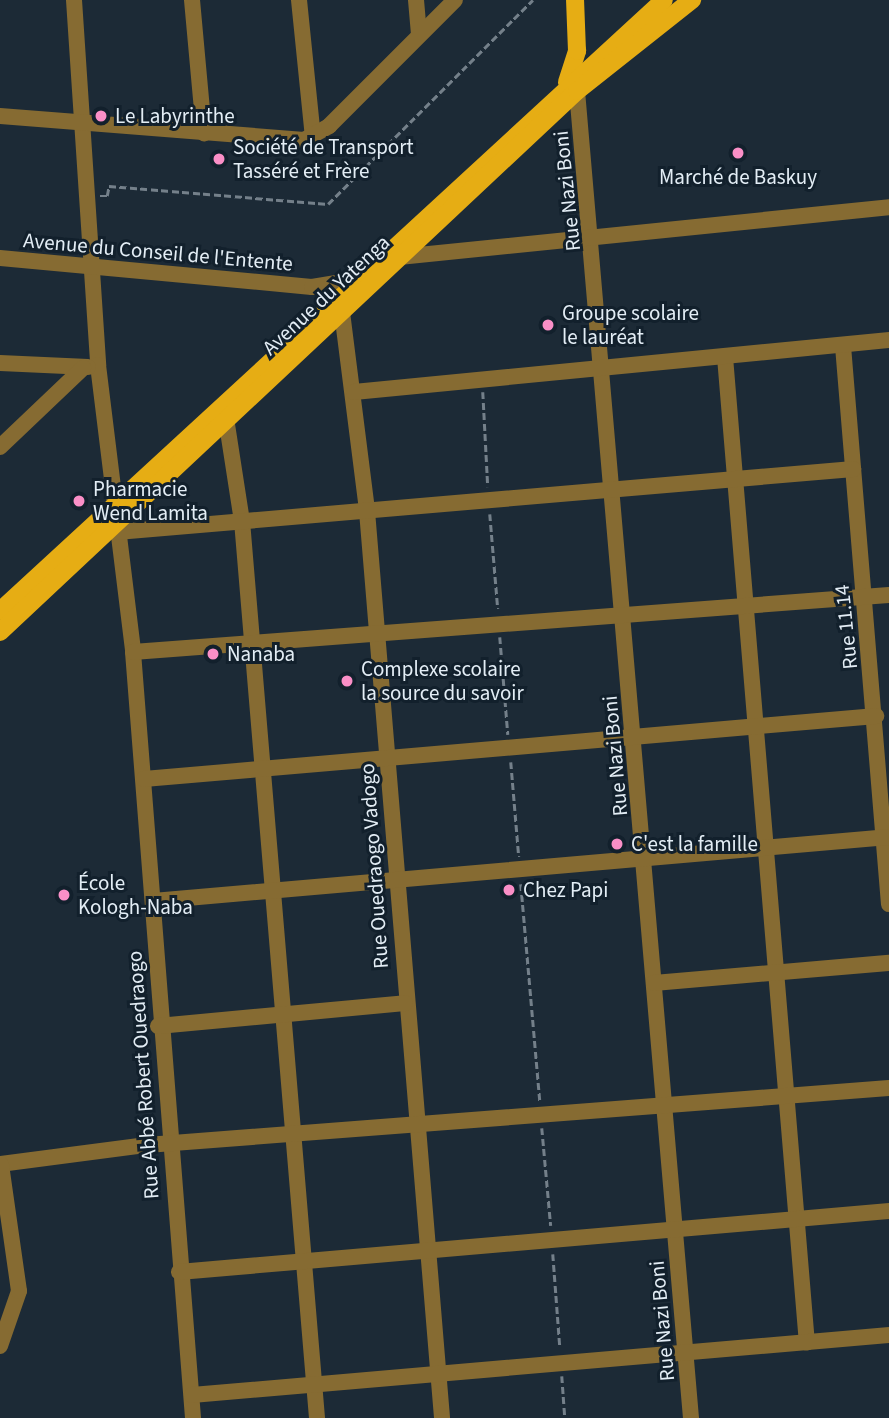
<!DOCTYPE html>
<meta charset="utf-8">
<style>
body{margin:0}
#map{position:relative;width:889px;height:1418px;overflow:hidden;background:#1c2a36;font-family:"Source Sans 3",sans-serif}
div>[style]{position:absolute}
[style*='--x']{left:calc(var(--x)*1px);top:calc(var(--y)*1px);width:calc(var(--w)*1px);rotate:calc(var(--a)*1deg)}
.path>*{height:2.5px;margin-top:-1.25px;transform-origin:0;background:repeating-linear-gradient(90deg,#74808a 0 7px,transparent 0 10.5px)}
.minor>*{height:16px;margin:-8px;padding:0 8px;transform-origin:8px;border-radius:8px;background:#866b32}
.major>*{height:18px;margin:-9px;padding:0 9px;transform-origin:9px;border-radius:9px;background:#e6ad14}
.dots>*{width:19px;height:19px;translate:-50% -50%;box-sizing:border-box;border:4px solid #12202c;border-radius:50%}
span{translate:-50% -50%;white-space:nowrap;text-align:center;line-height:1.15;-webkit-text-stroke:6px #12202c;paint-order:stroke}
.poi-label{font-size:21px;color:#e3edf5}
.left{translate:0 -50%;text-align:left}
.street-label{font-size:21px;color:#e3edf5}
</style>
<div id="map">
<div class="path">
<div style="--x:100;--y:196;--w:7;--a:0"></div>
<div style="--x:107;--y:196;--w:10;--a:-79"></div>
<div style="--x:109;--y:186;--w:220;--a:4.7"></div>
<div style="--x:328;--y:204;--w:289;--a:-44.9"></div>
<div style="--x:483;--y:392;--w:95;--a:87"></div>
<div style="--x:490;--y:514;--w:95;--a:85.2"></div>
<div style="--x:500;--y:637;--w:98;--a:85.3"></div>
<div style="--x:511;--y:762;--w:95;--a:85.2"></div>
<div style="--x:521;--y:884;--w:218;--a:85"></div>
<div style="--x:542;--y:1128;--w:98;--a:84.8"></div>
<div style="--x:553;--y:1254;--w:94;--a:85.7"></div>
<div style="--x:562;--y:1376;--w:42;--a:85.9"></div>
</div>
<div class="minor">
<div style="--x:74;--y:0;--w:366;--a:86.2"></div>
<div style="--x:98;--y:365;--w:289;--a:83"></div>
<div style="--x:133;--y:652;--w:768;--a:85.52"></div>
<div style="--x:192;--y:0;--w:134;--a:84.8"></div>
<div style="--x:299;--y:0;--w:138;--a:84.2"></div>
<div style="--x:416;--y:0;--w:34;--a:85"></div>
<div style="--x:577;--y:91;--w:1332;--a:85.09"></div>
<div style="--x:0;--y:116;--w:305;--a:4.5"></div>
<div style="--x:304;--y:140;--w:29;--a:-29"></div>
<div style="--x:329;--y:126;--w:178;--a:-45"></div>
<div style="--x:399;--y:257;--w:493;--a:-5.8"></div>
<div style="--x:0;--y:258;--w:313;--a:5.3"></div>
<div style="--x:312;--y:287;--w:43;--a:-9.5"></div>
<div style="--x:342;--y:312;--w:201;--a:82.8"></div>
<div style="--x:367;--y:511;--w:910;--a:85.27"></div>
<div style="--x:843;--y:346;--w:560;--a:85.29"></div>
<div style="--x:725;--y:357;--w:989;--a:85.25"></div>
<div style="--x:0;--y:363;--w:88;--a:2.6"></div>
<div style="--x:354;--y:392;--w:538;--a:-5.55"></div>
<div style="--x:226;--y:418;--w:104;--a:81.2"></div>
<div style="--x:242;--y:521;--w:900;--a:85.22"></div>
<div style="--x:0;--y:447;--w:115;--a:-43.6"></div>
<div style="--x:117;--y:532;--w:739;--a:-4.89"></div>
<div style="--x:133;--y:652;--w:758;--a:-4.31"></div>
<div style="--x:144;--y:779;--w:735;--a:-4.92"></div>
<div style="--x:153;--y:901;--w:739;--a:-4.97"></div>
<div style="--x:654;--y:983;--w:236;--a:-4.9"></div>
<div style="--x:158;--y:1026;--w:248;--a:-5.3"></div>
<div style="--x:0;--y:1164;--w:148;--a:-7.4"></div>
<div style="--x:147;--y:1145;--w:744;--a:-4.39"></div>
<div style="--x:179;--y:1272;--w:713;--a:-4.91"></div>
<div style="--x:0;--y:1346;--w:58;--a:-70.9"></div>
<div style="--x:19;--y:1291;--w:128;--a:-98.1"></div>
<div style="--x:192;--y:1395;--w:700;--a:-4.92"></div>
</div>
<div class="major">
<div style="--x:567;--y:82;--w:33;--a:-72"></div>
<div style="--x:577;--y:51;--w:51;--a:-92.2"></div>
<div style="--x:0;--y:611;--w:902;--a:-42.62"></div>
<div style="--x:0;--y:632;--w:791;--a:-43.16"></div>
<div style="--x:577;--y:91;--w:147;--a:-38.4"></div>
</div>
<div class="dots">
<div style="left:101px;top:116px;background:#fa8fc7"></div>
<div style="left:738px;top:153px;background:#fa8fc7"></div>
<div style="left:219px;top:159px;background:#fa8fc7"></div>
<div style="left:548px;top:325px;background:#fa8fc7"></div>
<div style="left:79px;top:501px;background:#fa8fc7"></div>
<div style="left:213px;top:654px;background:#fa8fc7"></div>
<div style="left:347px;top:681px;background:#fa8fc7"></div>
<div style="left:617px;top:844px;background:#fa8fc7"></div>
<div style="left:509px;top:890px;background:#fa8fc7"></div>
<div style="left:64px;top:895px;background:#fa8fc7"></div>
</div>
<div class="poi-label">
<span class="left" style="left:115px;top:116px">Le Labyrinthe</span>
<span class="left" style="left:233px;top:159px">Société de Transport<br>Tasséré et Frère</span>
<span style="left:738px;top:177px">Marché de Baskuy</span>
<span class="left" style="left:562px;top:325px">Groupe scolaire<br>le lauréat</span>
<span class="left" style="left:93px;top:501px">Pharmacie<br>Wend Lamita</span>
<span class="left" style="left:227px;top:654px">Nanaba</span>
<span class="left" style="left:361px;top:681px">Complexe scolaire<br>la source du savoir</span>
<span class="left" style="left:631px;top:844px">C'est la famille</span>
<span class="left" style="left:78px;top:895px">École<br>Kologh-Naba</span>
<span class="left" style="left:523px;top:890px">Chez Papi</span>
</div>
<div class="street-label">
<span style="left:567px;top:191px;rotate:-96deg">Rue Nazi Boni</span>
<span style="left:158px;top:252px;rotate:5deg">Avenue du Conseil de l'Entente</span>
<span style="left:326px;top:295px;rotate:-43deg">Avenue du Yatenga</span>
<span style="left:846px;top:627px;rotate:-96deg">Rue 11.14</span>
<span style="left:615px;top:756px;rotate:-95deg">Rue Nazi Boni</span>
<span style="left:374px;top:866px;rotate:-94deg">Rue Ouedraogo Vadogo</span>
<span style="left:143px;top:1075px;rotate:-94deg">Rue Abbé Robert Ouedraogo</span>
<span style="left:662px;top:1321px;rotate:-95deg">Rue Nazi Boni</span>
</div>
</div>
